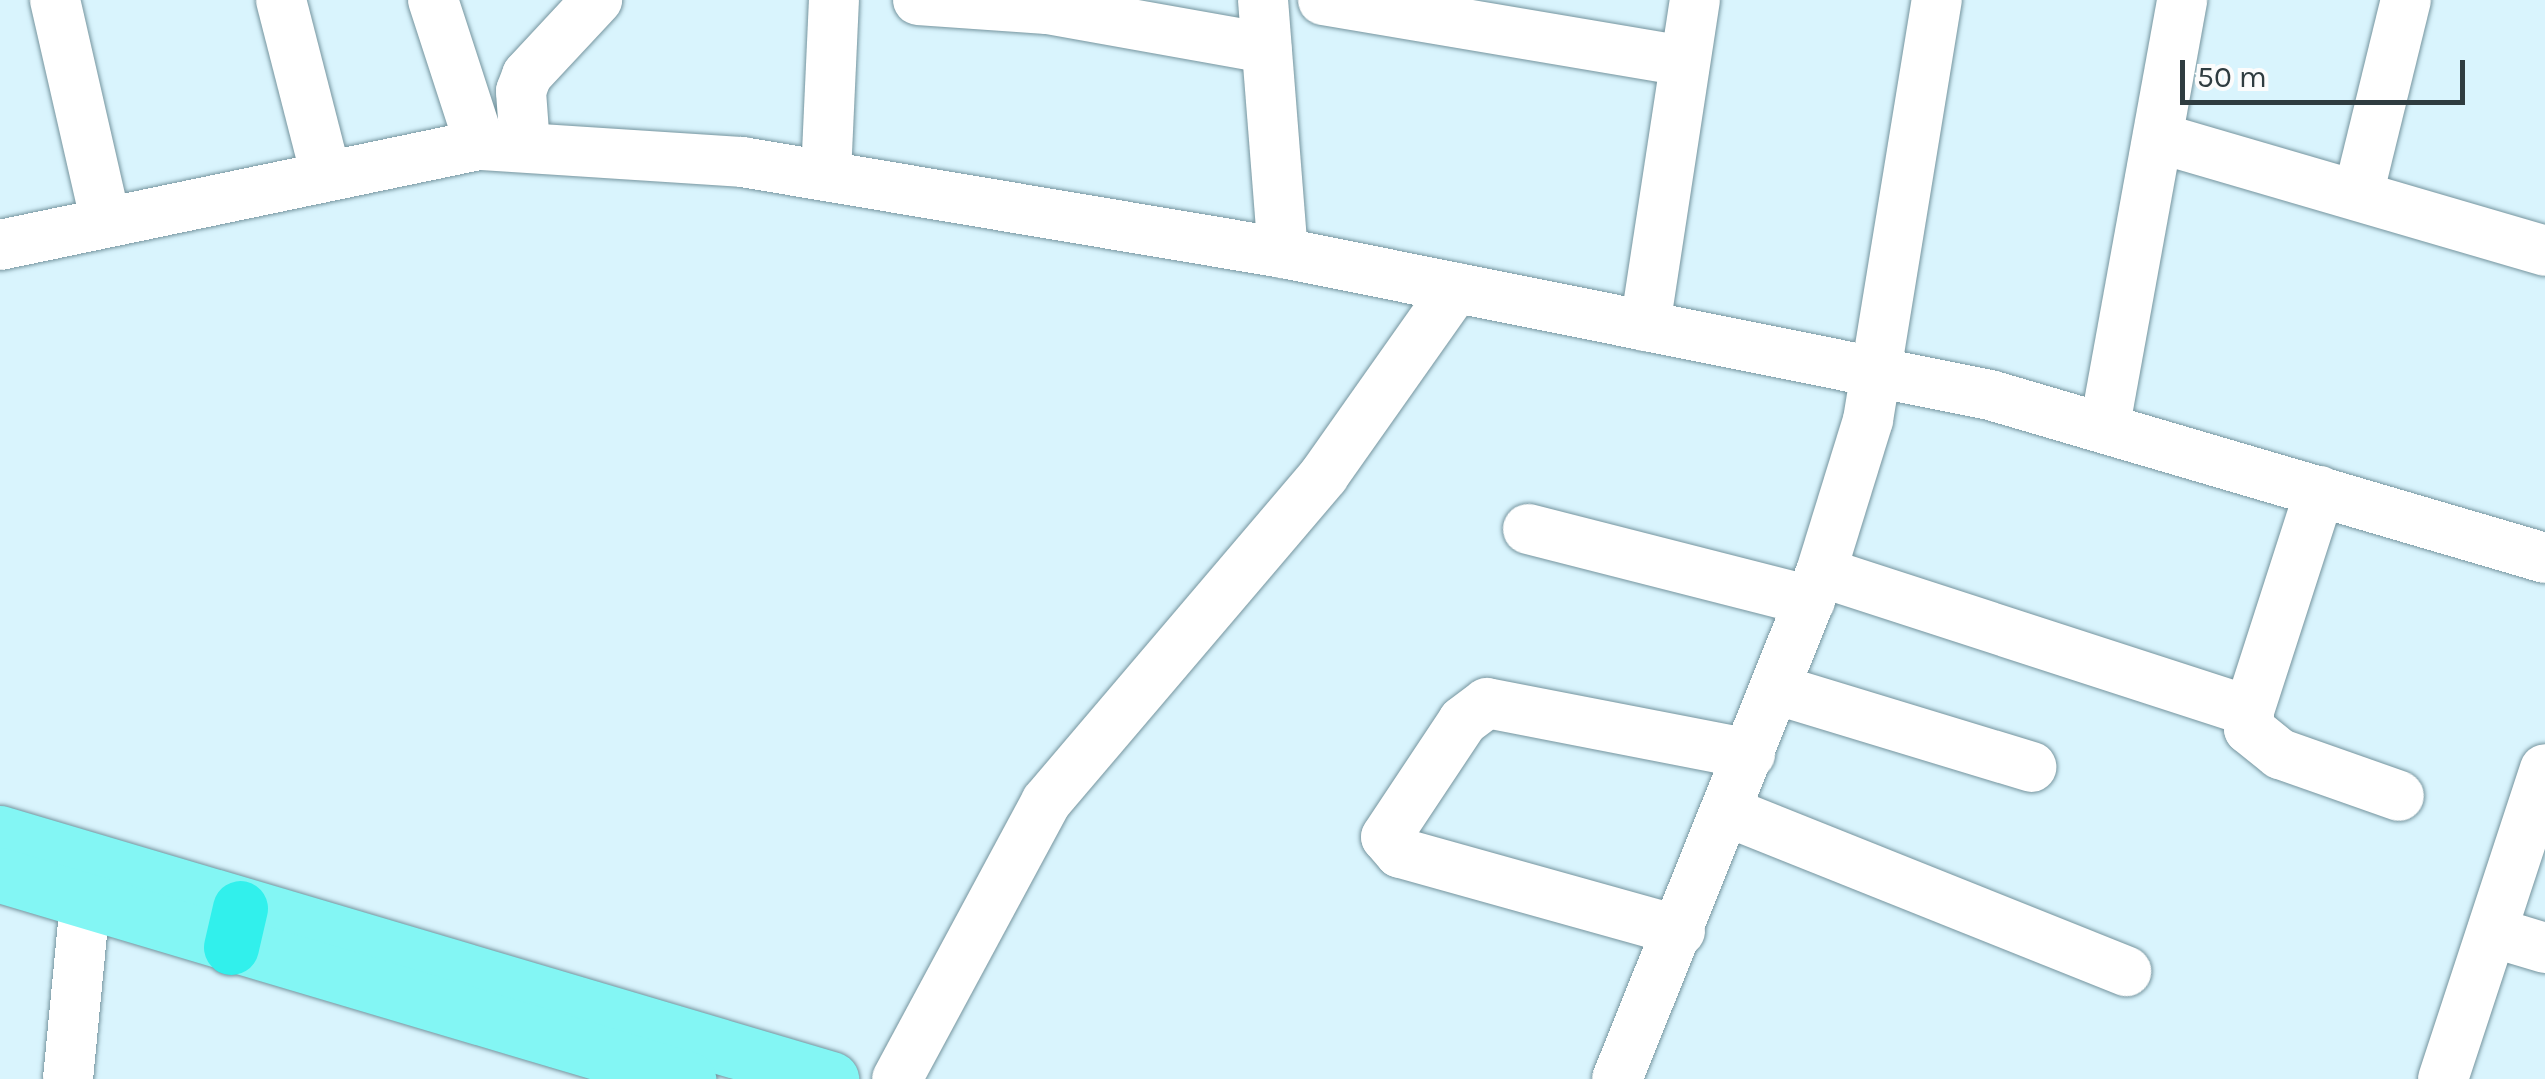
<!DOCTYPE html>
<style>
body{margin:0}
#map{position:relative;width:2545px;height:1079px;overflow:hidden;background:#d9f4fd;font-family:Karla,sans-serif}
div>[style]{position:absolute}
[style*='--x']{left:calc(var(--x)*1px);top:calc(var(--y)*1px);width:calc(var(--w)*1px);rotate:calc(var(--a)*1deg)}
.roads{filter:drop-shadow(0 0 2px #75949e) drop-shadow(0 0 2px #75949e)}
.minor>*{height:50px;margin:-25px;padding:0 25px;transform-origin:25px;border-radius:25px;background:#fff}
.major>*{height:55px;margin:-27.5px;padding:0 27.5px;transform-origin:27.5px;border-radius:27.5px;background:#83f6f4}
.highway>*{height:55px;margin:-27.5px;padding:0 27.5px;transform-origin:27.5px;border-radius:27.5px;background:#31f0ec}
span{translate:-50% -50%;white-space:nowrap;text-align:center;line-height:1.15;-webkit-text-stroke:10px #fcfcfc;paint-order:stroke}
.scale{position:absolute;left:2180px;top:60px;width:285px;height:45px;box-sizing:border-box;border:5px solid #2f3c40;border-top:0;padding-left:12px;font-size:30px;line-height:35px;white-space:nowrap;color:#2f3c40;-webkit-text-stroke:8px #fcfcfc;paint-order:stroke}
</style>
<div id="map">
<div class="roads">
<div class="minor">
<div style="--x:55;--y:0;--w:224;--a:77.1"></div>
<div style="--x:281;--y:0;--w:181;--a:75.6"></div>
<div style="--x:433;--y:0;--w:152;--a:72"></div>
<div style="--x:918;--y:0;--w:129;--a:4"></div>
<div style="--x:1047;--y:9;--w:223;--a:10.1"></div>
<div style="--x:1263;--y:0;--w:254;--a:85.5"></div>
<div style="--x:1323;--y:0;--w:366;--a:9.6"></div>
<div style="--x:2159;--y:138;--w:402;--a:16.3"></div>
<div style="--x:525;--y:146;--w:55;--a:-94.2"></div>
<div style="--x:521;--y:91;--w:17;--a:-69"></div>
<div style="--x:527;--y:75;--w:103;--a:-47"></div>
<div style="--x:826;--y:175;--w:175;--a:-87.4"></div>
<div style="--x:2358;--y:195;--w:201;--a:-76.2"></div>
<div style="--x:0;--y:245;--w:490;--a:-11.8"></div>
<div style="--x:480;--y:145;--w:263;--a:3.7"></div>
<div style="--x:742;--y:162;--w:549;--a:9.55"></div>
<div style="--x:1283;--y:253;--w:721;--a:11.36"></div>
<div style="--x:1990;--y:395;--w:578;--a:16.37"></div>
<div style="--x:1645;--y:326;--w:330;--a:-81.3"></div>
<div style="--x:2105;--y:425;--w:432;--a:-79.7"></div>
<div style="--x:2320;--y:491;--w:231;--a:107.9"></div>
<div style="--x:2249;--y:711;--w:18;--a:90"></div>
<div style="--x:2249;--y:729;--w:40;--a:39"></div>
<div style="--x:2280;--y:754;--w:126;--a:19.4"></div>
<div style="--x:1528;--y:529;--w:291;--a:14.3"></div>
<div style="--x:1821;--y:572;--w:450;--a:18"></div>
<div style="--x:1775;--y:689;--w:268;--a:16.9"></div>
<div style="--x:1728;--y:812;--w:429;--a:21.8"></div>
<div style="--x:1680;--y:931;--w:291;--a:-164.4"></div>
<div style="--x:1400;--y:853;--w:21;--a:-131"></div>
<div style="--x:1386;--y:837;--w:139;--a:-56.4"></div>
<div style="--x:1463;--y:721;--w:30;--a:-37"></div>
<div style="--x:1487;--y:703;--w:268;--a:11"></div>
<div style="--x:2492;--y:932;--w:55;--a:16.8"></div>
<div style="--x:68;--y:1079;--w:176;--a:-84.5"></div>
<div style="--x:897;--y:1079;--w:315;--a:-61.7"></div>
<div style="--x:1046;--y:802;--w:429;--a:-49.6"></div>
<div style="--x:1324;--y:475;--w:229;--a:-54.8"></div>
<div style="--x:1617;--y:1079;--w:547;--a:-68.08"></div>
<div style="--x:1821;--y:572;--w:159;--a:-72.8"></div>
<div style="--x:1868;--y:420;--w:426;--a:-80.7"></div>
<div style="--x:2443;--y:1079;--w:326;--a:-71.8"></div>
</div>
<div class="major">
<div style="--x:0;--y:833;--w:867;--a:16.49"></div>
<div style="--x:0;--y:875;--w:718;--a:16.52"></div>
</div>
<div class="highway">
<div style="--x:231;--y:947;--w:40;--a:-77"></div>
</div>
</div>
<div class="scale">50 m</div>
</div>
